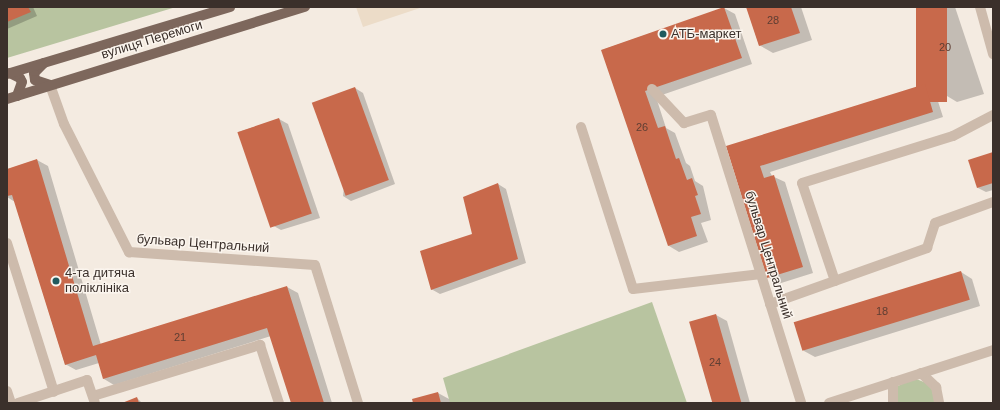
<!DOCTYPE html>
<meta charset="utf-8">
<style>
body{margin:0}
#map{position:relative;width:1000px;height:410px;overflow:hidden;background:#f4ebe1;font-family:Arial,sans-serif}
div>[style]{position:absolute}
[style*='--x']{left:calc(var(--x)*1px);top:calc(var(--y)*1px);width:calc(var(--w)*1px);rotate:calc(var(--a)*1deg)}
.green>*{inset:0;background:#b8c4a0}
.plaza>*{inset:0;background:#ecdcc8}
.shadow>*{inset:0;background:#0003}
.building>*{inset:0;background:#c8694b;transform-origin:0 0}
.minor>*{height:10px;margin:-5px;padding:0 5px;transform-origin:5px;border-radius:5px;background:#cdbbac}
.major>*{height:10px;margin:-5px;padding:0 5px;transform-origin:5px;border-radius:5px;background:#7d675c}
.dots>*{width:11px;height:11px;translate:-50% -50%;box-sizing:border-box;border:2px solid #fbf5ee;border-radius:50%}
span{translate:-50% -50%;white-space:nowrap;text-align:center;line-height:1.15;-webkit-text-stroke:3px #fbf5ee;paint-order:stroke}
.number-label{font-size:11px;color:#5e3e33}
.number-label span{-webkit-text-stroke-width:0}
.poi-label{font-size:13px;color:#3b302b}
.left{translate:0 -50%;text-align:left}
.street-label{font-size:13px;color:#3b302b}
.frame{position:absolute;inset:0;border:8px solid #3b302b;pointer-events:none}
</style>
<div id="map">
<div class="green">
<div style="clip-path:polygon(7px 7px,176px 7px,7px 58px)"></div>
<div style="clip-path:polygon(652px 302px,687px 403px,450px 403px,443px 378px)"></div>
<div style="clip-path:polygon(914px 378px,931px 385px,935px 403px,895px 403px,898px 386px)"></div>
</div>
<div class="plaza">
<div style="clip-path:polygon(356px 7px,423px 7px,363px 27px)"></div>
</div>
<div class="shadow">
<div style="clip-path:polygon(7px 7px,33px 7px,37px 16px,7px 29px)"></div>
<div style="clip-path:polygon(747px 7px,801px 7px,812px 40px,773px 53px,759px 45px)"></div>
<div style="clip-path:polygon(917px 7px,955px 7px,984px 94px,957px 102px,947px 96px)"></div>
<div style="clip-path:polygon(724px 8px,735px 14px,752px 64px,656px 97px,666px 128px,675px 133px,686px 163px,690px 166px,695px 181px,703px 186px,711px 220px,701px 223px,708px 242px,679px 252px,669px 246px,602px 50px)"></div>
<div style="clip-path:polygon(925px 85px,935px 92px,943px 117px,770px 172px,772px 176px,785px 182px,813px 273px,778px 284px,768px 277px,727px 147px)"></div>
<div style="clip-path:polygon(355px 88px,363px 93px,395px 184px,351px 201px,343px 196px)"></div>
<div style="clip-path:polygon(279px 119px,288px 124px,320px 218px,281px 230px,272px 225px,238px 132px)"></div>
<div style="clip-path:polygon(993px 153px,993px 190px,986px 192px,978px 188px)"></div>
<div style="clip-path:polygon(37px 160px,48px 166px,101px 345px,287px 287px,298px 293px,332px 403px,292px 403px,271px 336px,114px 385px,104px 379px,99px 363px,76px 370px,65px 364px,15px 202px,7px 197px,7px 170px)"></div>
<div style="clip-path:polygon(498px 184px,506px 189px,526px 263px,440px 294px,431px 289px,473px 235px)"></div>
<div style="clip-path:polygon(961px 272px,972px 279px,980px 306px,815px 357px,804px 351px,796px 323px)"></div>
<div style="clip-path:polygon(716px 315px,727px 321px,750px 403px,713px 403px)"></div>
<div style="clip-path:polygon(438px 393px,449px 399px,450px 403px,414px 403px)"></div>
<div style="clip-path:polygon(137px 398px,142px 403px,124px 403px)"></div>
</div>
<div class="building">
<div style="clip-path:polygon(7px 7px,28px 7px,31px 12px,7px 22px)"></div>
<div style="clip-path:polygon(724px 7px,742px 58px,645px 91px,658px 128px,665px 126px,676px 159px,679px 158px,687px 180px,692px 178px,698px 195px,695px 196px,701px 214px,691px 217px,697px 236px,668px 246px,601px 50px)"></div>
<div style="clip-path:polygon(746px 7px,791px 7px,800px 33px,759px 46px)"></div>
<div style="left:916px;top:7px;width:31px;height:95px"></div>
<div style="clip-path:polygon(925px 84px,933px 112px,760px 166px,764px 178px,774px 175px,803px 267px,767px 278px,726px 146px)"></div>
<div style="left:355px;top:87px;width:99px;height:46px;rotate:70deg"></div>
<div style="left:279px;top:118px;width:101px;height:44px;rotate:71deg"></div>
<div style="clip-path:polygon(993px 152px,993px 183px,977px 188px,968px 160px)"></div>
<div style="clip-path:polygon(37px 159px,93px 346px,287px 286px,324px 403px,291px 403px,267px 328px,103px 379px,96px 355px,65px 365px,12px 195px,7px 196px,7px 169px)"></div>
<div style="clip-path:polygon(498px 183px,518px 259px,431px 290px,420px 251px,472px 234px,463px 197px)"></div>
<div style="left:961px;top:271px;width:30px;height:175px;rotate:73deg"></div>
<div style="left:716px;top:314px;width:93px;height:28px;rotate:74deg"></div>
<div style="clip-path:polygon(438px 392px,441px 403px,413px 403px,412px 399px)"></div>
<div style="clip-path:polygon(137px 397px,139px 403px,122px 403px)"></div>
</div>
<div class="minor">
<div style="--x:980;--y:7;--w:49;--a:74.5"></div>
<div style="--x:50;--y:85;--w:41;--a:70.3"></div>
<div style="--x:64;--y:124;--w:144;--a:63.1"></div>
<div style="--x:129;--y:252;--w:186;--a:4"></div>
<div style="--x:315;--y:265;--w:145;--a:72.7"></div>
<div style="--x:652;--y:89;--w:47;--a:46.7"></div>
<div style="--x:684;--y:123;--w:28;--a:-17"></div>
<div style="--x:711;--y:115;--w:302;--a:72.6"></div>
<div style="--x:581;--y:127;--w:170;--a:72.2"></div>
<div style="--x:633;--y:289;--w:129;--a:-6.7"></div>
<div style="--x:7;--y:243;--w:156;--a:72.5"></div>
<div style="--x:835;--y:281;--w:103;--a:-108.6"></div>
<div style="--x:802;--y:183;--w:158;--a:-17.3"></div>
<div style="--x:953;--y:136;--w:45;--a:-27.7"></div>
<div style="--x:770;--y:304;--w:167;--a:-19.6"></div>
<div style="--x:927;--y:248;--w:26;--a:-72"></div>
<div style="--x:935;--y:223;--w:62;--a:-19.9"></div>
<div style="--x:921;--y:373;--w:21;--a:43"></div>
<div style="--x:936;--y:387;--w:16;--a:79"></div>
<div style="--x:7;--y:391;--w:13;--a:72"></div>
<div style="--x:93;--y:396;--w:175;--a:-17"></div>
<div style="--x:260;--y:345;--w:61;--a:71.9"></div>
<div style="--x:18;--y:403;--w:73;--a:-18.4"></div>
<div style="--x:87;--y:380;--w:24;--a:71"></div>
<div style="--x:829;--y:403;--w:172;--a:-17.9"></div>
<div style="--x:893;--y:403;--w:21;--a:-90"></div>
</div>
<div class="major">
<div style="--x:44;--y:63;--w:14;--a:135"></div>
<div style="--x:34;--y:73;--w:7;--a:82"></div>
<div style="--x:35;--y:80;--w:16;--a:18"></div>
<div style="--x:10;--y:73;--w:11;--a:27"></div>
<div style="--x:20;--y:78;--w:4;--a:63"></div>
<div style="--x:22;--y:82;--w:15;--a:110"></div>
<div style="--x:7;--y:74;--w:233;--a:-16.7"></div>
<div style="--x:7;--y:99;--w:312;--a:-17.2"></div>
</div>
<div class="dots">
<div style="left:663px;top:34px;background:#1f5a5e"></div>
<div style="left:56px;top:281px;background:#1f5a5e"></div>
</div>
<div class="number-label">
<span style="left:773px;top:20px">28</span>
<span style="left:945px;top:47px">20</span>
<span style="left:642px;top:127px">26</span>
<span style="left:882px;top:311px">18</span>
<span style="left:180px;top:337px">21</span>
<span style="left:715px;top:362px">24</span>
</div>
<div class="poi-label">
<span class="left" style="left:671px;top:34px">АТБ-маркет</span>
<span class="left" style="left:65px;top:281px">4-та дитяча<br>поліклініка</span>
</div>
<div class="street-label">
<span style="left:152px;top:40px;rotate:-17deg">вулиця Перемоги</span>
<span style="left:203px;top:244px;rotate:4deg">бульвар Центральний</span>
<span style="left:768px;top:255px;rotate:73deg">бульвар Центральний</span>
</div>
<div class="frame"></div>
</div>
